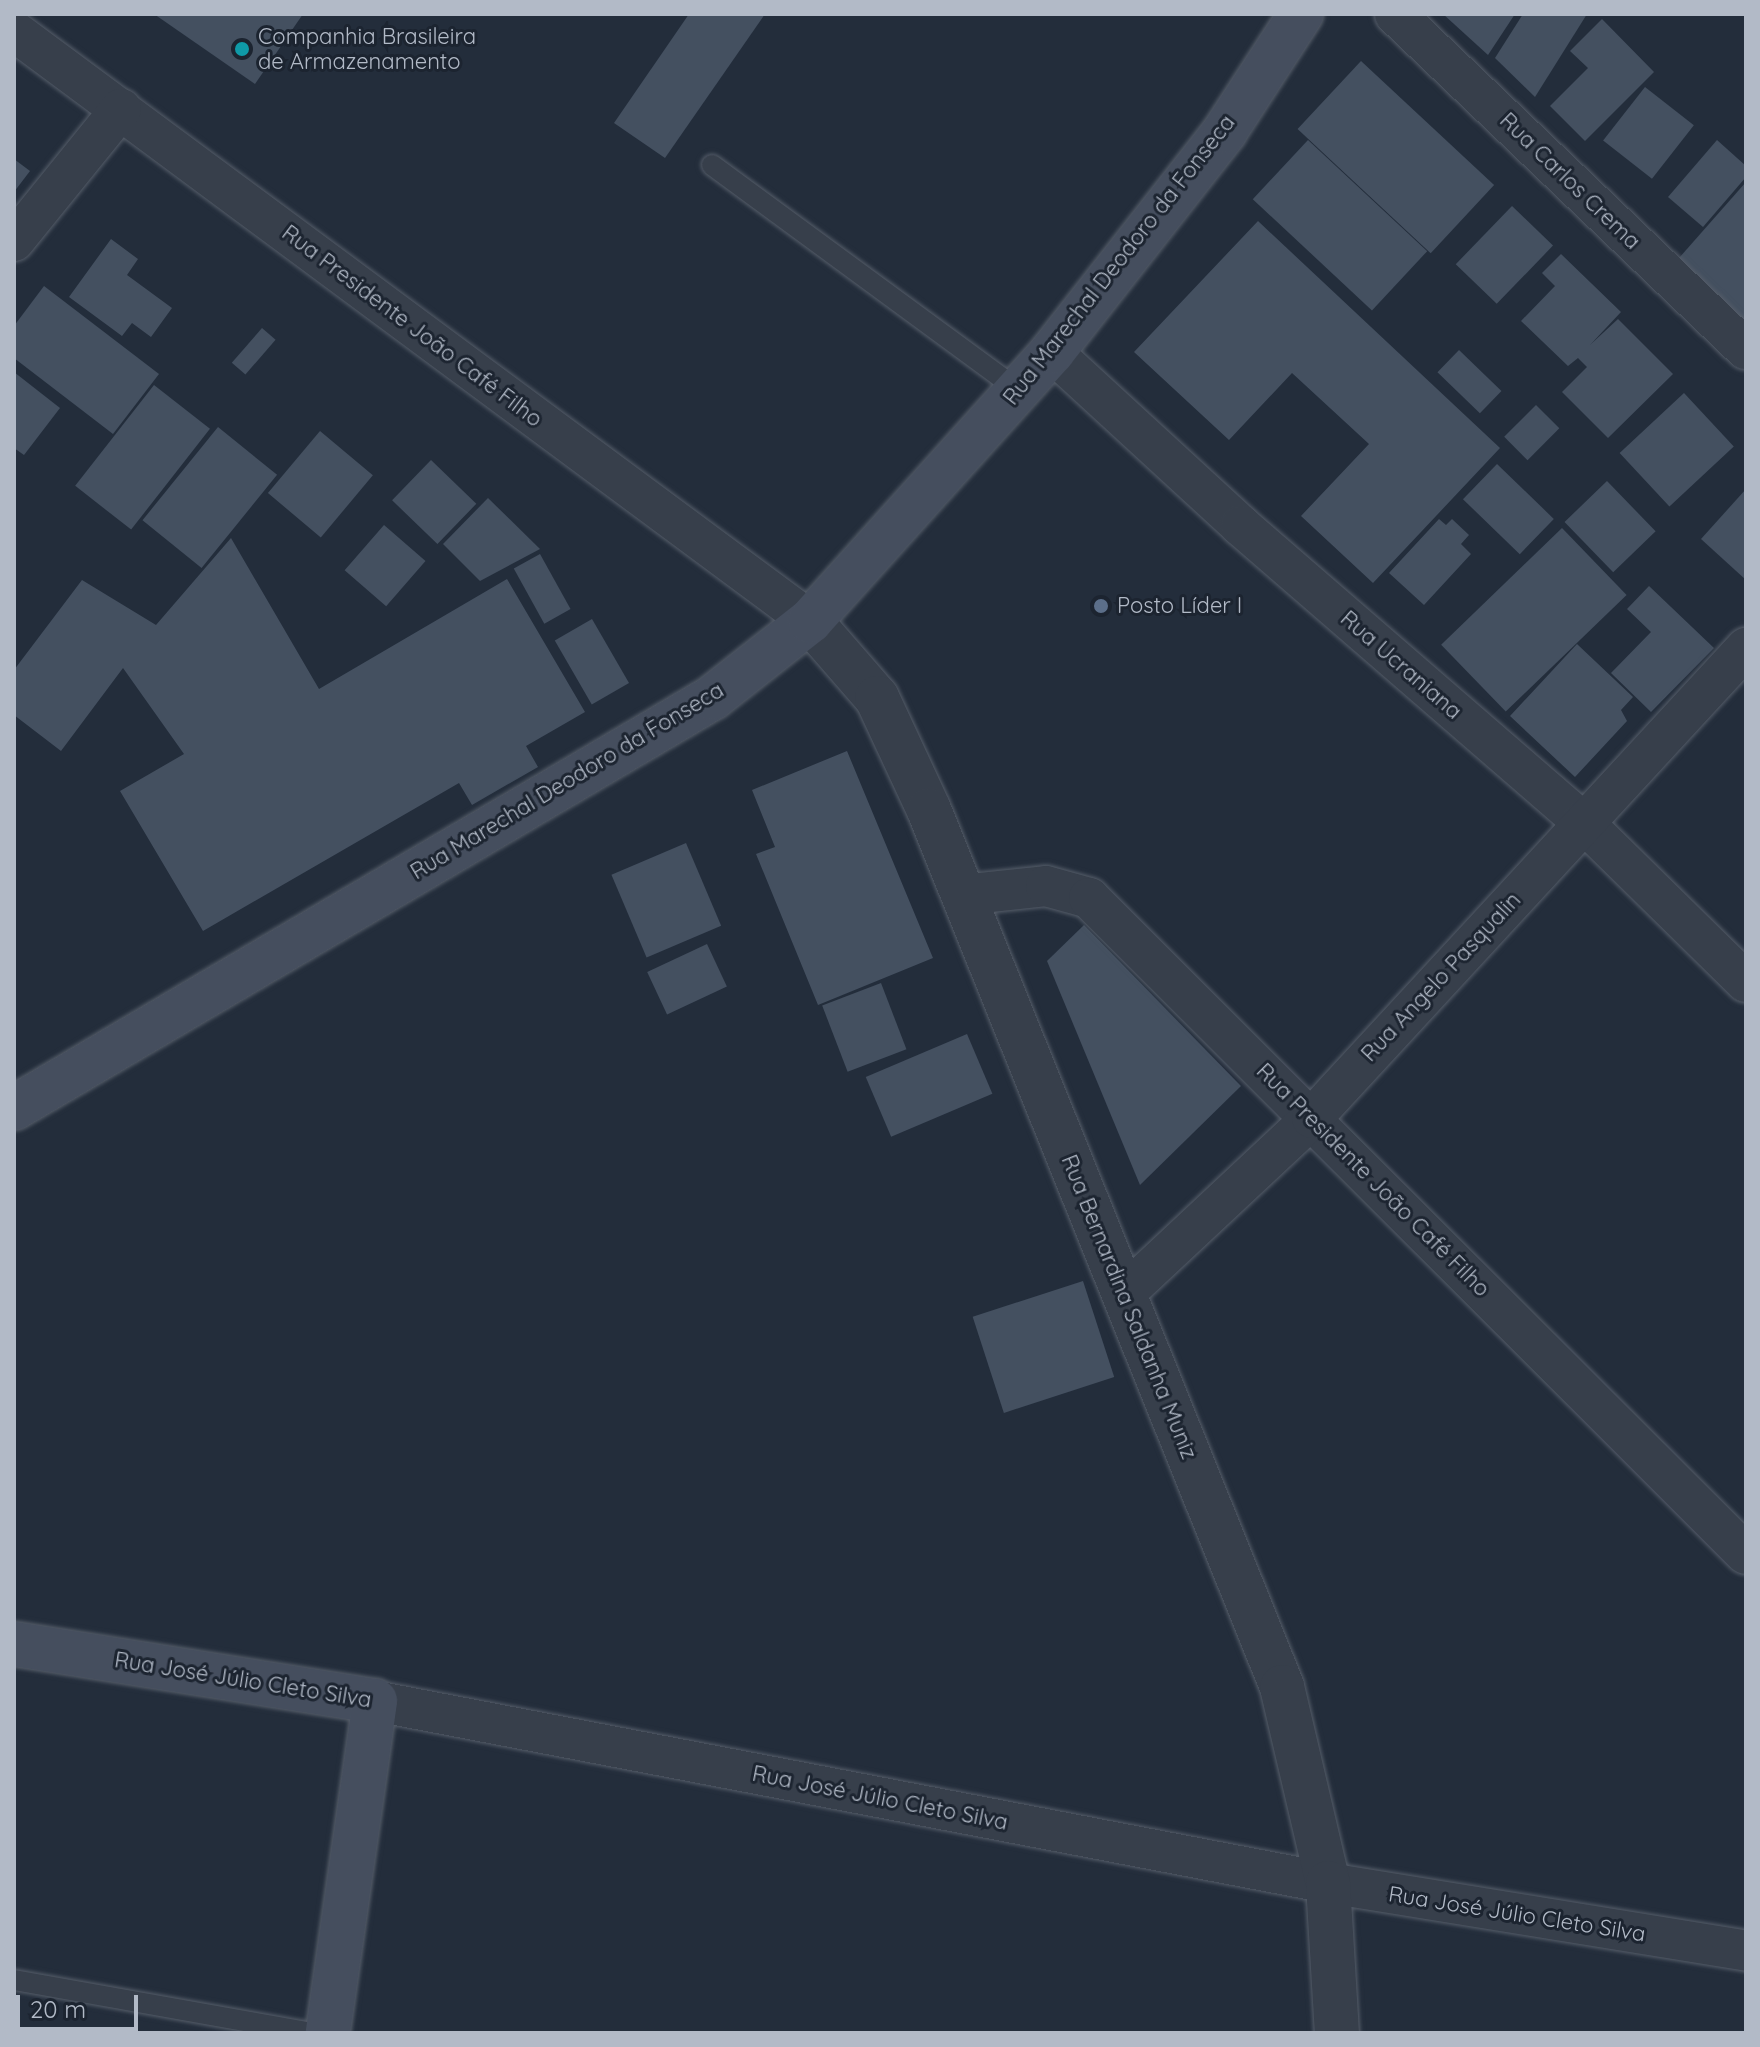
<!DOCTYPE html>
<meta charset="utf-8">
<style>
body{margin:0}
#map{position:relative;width:1760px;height:2047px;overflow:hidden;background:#232d3b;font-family:Quicksand,sans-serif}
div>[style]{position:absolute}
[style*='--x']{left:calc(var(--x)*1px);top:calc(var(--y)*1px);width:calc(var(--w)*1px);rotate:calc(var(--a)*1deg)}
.building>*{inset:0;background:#445060;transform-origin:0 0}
.roads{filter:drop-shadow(0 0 2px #555d69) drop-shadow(0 0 2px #555d69)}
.service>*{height:20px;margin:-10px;padding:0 10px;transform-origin:10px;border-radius:10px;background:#373f4b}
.minor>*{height:40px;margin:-20px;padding:0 20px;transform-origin:20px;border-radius:20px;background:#373f4b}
.tertiary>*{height:44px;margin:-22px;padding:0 22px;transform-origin:22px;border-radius:22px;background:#373f4b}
.secondary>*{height:44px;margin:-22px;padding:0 22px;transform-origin:22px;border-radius:22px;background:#454e5e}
.dots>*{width:22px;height:22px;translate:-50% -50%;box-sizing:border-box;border:4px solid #1c2430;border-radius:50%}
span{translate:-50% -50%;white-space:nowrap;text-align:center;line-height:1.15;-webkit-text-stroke:6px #1c2430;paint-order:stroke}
.poi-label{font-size:22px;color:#b2bac7}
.left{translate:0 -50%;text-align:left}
.street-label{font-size:22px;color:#b2bac7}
.frame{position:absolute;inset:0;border:16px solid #b2bac7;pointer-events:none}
.scale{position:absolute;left:16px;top:1995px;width:122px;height:36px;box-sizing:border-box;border:4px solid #b2bac7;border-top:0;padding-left:10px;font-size:24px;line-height:28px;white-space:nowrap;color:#b2bac7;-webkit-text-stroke:6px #1c2430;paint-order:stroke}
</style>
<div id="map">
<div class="building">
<div style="clip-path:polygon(154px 14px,303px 14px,255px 84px)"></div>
<div style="clip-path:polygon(689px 14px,765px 14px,665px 158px,614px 123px)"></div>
<div style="clip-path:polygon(1443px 14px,1515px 14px,1488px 55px)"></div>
<div style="clip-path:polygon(1523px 14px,1587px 14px,1535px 97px,1495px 58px)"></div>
<div style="clip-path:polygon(1602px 19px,1654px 72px,1585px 141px,1550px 106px,1588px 68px,1570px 51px)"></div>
<div style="left:1361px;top:61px;width:182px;height:93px;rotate:43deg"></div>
<div style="left:1645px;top:87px;width:62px;height:68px;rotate:38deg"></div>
<div style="left:1308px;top:140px;width:163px;height:81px;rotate:43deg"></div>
<div style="clip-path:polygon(1717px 140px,1746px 166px,1746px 177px,1703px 227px,1668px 197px)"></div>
<div style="clip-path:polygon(14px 159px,30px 171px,14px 192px)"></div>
<div style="clip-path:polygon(1746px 182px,1746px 327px,1672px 266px)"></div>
<div style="left:1512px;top:206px;width:57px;height:81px;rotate:44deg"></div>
<div style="clip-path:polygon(1258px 221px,1500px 448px,1373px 583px,1301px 516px,1369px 444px,1292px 373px,1229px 440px,1134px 352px)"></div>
<div style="clip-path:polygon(111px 239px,138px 259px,127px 275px,172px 308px,151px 337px,132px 323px,122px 336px,69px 297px)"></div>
<div style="clip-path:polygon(1561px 254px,1621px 312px,1590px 345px,1618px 319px,1673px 374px,1608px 438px,1562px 392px,1587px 367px,1578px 358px,1568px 366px,1521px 321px,1555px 286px,1542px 273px)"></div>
<div style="clip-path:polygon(44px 286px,159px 374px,113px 434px,14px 358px,14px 326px)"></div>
<div style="left:262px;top:328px;width:18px;height:46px;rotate:41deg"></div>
<div style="left:1459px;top:350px;width:59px;height:31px;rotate:44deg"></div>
<div style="clip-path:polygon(14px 372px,60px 408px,24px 455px,14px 448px)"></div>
<div style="left:154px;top:385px;width:71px;height:128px;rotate:38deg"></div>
<div style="left:1684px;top:393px;width:73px;height:88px;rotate:47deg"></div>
<div style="left:1536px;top:405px;width:33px;height:45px;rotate:45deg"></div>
<div style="left:218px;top:427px;width:76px;height:120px;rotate:39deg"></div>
<div style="left:320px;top:431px;width:69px;height:81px;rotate:40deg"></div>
<div style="left:431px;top:460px;width:63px;height:56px;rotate:44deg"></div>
<div style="left:1497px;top:464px;width:79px;height:49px;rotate:44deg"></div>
<div style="left:1607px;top:481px;width:70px;height:59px;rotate:46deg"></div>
<div style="clip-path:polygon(1746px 489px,1746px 580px,1701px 539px)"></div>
<div style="clip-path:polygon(488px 498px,540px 549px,480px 581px,443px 544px)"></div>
<div style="clip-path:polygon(1439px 519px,1446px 525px,1452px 519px,1469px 535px,1461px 544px,1471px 554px,1424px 605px,1389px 573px)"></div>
<div style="left:384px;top:525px;width:55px;height:60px;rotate:41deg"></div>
<div style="left:1562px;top:528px;width:93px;height:168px;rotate:46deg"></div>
<div style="clip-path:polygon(231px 538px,319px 689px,507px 579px,585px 712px,526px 746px,538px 767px,472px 805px,459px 783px,203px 931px,120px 791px,184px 754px,123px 668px,61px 751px,14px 715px,14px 670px,82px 580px,156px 625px)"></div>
<div style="left:540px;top:554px;width:63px;height:30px;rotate:61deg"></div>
<div style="clip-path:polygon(1649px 586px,1714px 648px,1651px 712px,1611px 673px,1651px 632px,1627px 609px)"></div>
<div style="left:592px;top:619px;width:74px;height:43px;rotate:60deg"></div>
<div style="clip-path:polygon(1577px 644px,1633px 697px,1621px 710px,1627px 721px,1575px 777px,1510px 716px)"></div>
<div style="clip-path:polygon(847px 751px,933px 958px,818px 1005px,756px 854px,775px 847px,752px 790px)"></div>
<div style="left:686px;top:843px;width:90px;height:81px;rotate:67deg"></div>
<div style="clip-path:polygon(1084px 925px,1241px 1086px,1140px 1185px,1047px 961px)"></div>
<div style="left:707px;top:944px;width:47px;height:66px;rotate:65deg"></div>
<div style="left:881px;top:983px;width:71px;height:63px;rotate:69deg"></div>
<div style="left:967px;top:1034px;width:65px;height:110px;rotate:67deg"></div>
<div style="left:1083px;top:1281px;width:101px;height:116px;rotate:72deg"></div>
</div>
<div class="roads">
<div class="service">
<div style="--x:712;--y:165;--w:380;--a:36.3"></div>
<div style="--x:14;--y:1980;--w:302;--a:10.1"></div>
</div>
<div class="minor">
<div style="--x:1395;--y:14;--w:485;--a:43.7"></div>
<div style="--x:14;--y:31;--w:991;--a:36.55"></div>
<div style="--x:14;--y:241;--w:170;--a:-51"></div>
<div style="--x:1052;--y:352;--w:257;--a:42.6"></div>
<div style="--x:1241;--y:526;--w:452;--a:40.9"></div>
<div style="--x:1583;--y:822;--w:228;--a:44.5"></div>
<div style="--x:962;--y:895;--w:84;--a:-6.1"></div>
<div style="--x:1046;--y:886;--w:45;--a:15.6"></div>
<div style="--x:1089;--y:898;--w:928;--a:44.96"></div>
<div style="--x:1124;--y:1294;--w:258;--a:-43.1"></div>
<div style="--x:1312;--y:1118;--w:640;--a:-47.28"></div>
<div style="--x:375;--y:1701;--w:970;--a:10.81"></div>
<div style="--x:1328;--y:1883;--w:423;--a:9.2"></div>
</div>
<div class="tertiary">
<div style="--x:810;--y:621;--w:102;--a:49"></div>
<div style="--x:877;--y:698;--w:123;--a:65.1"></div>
<div style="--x:929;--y:810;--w:945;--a:68.07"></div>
<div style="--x:1282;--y:1687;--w:201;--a:76.8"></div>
<div style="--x:1328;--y:1883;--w:150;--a:86.6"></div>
</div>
<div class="secondary">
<div style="--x:14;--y:1108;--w:810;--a:-30.43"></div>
<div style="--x:712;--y:698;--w:125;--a:-38.2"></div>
<div style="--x:810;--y:621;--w:362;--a:-48"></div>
<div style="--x:1052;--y:352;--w:281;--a:-51.9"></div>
<div style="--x:1225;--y:131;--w:140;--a:-57"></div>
<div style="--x:14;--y:1644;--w:365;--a:9"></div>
<div style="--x:375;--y:1701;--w:335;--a:98.1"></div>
</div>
</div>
<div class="dots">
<div style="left:242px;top:49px;background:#0f9aa8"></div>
<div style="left:1101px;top:606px;background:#5c6f8a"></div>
</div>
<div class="poi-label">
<span class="left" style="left:258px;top:49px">Companhia Brasileira<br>de Armazenamento</span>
<span class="left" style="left:1117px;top:606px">Posto Líder I</span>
</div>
<div class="street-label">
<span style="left:1570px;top:181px;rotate:44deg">Rua Carlos Crema</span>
<span style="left:1119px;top:260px;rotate:-52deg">Rua Marechal Deodoro da Fonseca</span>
<span style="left:412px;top:326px;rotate:37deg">Rua Presidente João Café Filho</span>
<span style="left:1401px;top:665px;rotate:41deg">Rua Ucraniana</span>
<span style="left:567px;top:781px;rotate:-31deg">Rua Marechal Deodoro da Fonseca</span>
<span style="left:1441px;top:977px;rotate:-47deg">Rua Angelo Pasqualin</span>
<span style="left:1373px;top:1180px;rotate:45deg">Rua Presidente João Café Filho</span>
<span style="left:1129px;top:1307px;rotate:68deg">Rua Bernardina Saldanha Muniz</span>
<span style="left:243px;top:1680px;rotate:9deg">Rua José Júlio Cleto Silva</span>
<span style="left:880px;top:1798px;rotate:11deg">Rua José Júlio Cleto Silva</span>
<span style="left:1517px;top:1914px;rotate:9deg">Rua José Júlio Cleto Silva</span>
</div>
<div class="frame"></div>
<div class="scale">20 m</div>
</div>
